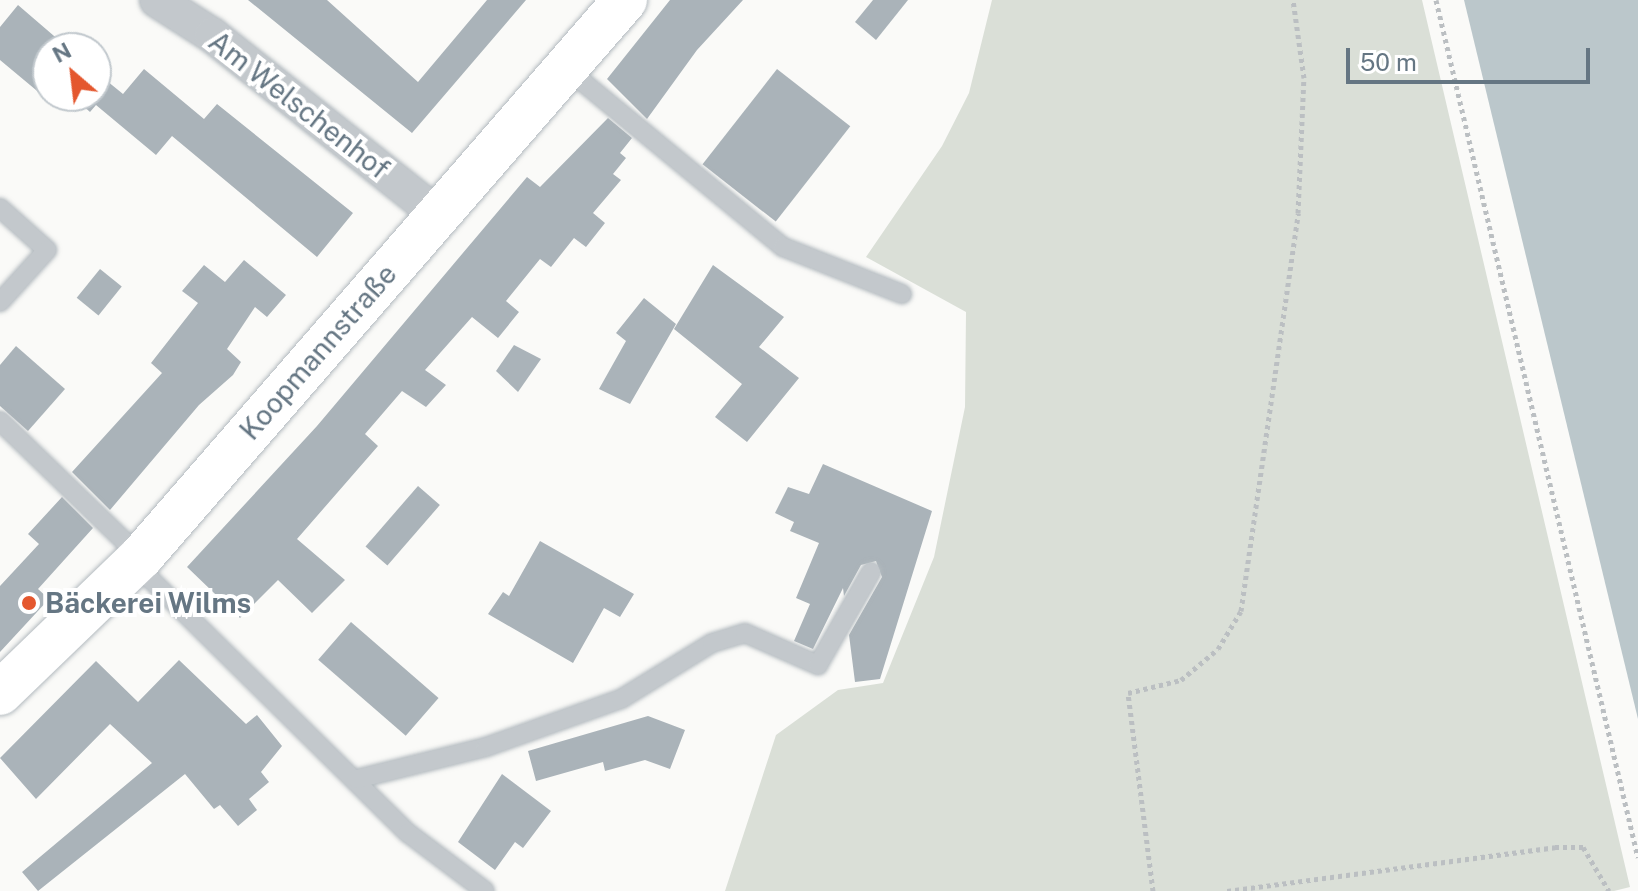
<!DOCTYPE html>
<meta charset="utf-8">
<style>
body{margin:0}
#map{position:relative;width:1638px;height:891px;overflow:hidden;background:#fafaf8;font-family:"Public Sans",sans-serif}
div>[style]{position:absolute}
[style*='--x']{left:calc(var(--x)*1px);top:calc(var(--y)*1px);width:calc(var(--w)*1px);rotate:calc(var(--a)*1deg)}
.green>*{inset:0;background:#dadfd7}
.water>*{inset:0;background:#bbc7cb}
.building>*{inset:0;background:#aab3b9;transform-origin:0 0}
.path>*{height:5px;margin-top:-2.5px;transform-origin:0;background:repeating-linear-gradient(90deg,#bbbfc2 0 4px,transparent 0 8px)}
.roads{filter:drop-shadow(0 0 2px #b3babf) drop-shadow(0 0 2px #b3babf)}
.lane>*{height:18px;margin:-9px;padding:0 9px;transform-origin:9px;border-radius:9px;background:#c3c8cc}
.street>*{height:34px;margin:-17px;padding:0 17px;transform-origin:17px;border-radius:17px;background:#c3c8cc}
.secondary>*{height:44px;margin:-22px;padding:0 22px;transform-origin:22px;border-radius:22px;background:#fff}
.dots>*{width:22px;height:22px;translate:-50% -50%;box-sizing:border-box;border:4px solid #fff;border-radius:50%}
span{translate:-50% -50%;white-space:nowrap;text-align:center;line-height:1.15;-webkit-text-stroke:8px #fff;paint-order:stroke}
.street-label{font-size:28px;color:#657683}
.poi-label{font-size:28px;color:#657683;font-weight:700}
.left{translate:0 -50%;text-align:left}
.north{position:absolute;left:32px;top:32px;width:80px;height:80px;box-sizing:border-box;background:#fff;border:2px solid #c1c8cd;border-radius:50%;rotate:332deg;font-size:22px;font-weight:700;line-height:32px;text-align:center;color:#657683}
.north::after{content:'';display:block;margin:auto;width:28px;height:36px;background:#e4572e;clip-path:polygon(50% 0,100% 100%,50% 72%,0 100%)}
.scale{position:absolute;left:1346px;top:48px;width:244px;height:36px;box-sizing:border-box;border:4px solid #657683;border-top:0;padding-left:10px;font-size:24px;line-height:28px;white-space:nowrap;color:#657683;-webkit-text-stroke:6px #fff;paint-order:stroke}
</style>
<div id="map">
<div class="green">
<div style="clip-path:polygon(992px 0,1422px 0,1630px 887px,1614px 891px,725px 891px,776px 735px,838px 690px,883px 683px,934px 557px,965px 407px,966px 312px,866px 257px,942px 146px,969px 93px)"></div>
</div>
<div class="water">
<div style="clip-path:polygon(1464px 0,1638px 0,1638px 719px)"></div>
</div>
<div class="building">
<div style="clip-path:polygon(248px 0,327px 0,418px 82px,487px 0,526px 0,412px 133px)"></div>
<div style="clip-path:polygon(670px 0,743px 0,697px 50px,647px 119px,607px 79px)"></div>
<div style="clip-path:polygon(873px 0,908px 0,876px 40px,855px 22px)"></div>
<div style="clip-path:polygon(18px 5px,68px 48px,48px 48px,48px 96px,62px 96px,54px 105px,0 60px,0 27px)"></div>
<div style="clip-path:polygon(144px 69px,204px 119px,217px 104px,353px 213px,317px 257px,172px 136px,156px 155px,96px 105px,90px 112px,72px 96px,96px 96px,96px 72px,123px 94px)"></div>
<div style="left:777px;top:69px;width:93px;height:121px;rotate:38deg"></div>
<div style="clip-path:polygon(608px 118px,632px 138px,620px 153px,626px 158px,613px 174px,621px 180px,593px 213px,605px 223px,586px 247px,574px 238px,551px 267px,540px 259px,506px 301px,519px 312px,498px 338px,472px 317px,425px 370px,446px 385px,426px 407px,402px 391px,365px 434px,378px 446px,297px 539px,345px 580px,312px 613px,278px 580px,240px 618px,187px 567px,317px 426px,527px 177px,540px 187px)"></div>
<div style="clip-path:polygon(244px 260px,286px 295px,267px 317px,255px 307px,227px 349px,241px 362px,233px 375px,199px 405px,110px 510px,72px 472px,162px 373px,151px 363px,198px 303px,182px 291px,204px 265px,225px 282px)"></div>
<div style="clip-path:polygon(713px 265px,784px 317px,759px 347px,799px 378px,747px 442px,715px 417px,742px 384px,674px 329px)"></div>
<div style="left:100px;top:269px;width:28px;height:37px;rotate:39deg"></div>
<div style="clip-path:polygon(644px 298px,676px 324px,630px 404px,599px 389px,626px 341px,616px 333px)"></div>
<div style="clip-path:polygon(514px 345px,541px 359px,518px 392px,496px 371px)"></div>
<div style="clip-path:polygon(16px 346px,65px 389px,28px 431px,0 406px,0 365px)"></div>
<div style="clip-path:polygon(823px 464px,932px 511px,880px 679px,855px 682px,849px 635px,882px 577px,876px 561px,861px 565px,844px 596px,843px 588px,813px 649px,794px 641px,810px 604px,796px 598px,819px 543px,790px 531px,794px 522px,775px 513px,788px 487px,809px 494px)"></div>
<div style="left:418px;top:486px;width:29px;height:80px;rotate:41deg"></div>
<div style="clip-path:polygon(62px 497px,93px 528px,38px 589px,49px 599px,0 652px,0 586px,39px 544px,28px 534px)"></div>
<div style="clip-path:polygon(540px 541px,634px 594px,620px 617px,604px 608px,573px 663px,488px 614px,503px 592px,509px 596px)"></div>
<div style="left:351px;top:622px;width:116px;height:50px;rotate:41deg"></div>
<div style="clip-path:polygon(179px 660px,246px 724px,257px 715px,282px 746px,261px 772px,269px 782px,249px 799px,257px 810px,238px 826px,220px 805px,214px 809px,185px 774px,38px 891px,22px 872px,152px 763px,110px 724px,36px 799px,0 758px,96px 661px,138px 702px)"></div>
<div style="clip-path:polygon(648px 716px,685px 730px,670px 769px,645px 760px,605px 771px,603px 762px,536px 781px,528px 751px)"></div>
<div style="clip-path:polygon(502px 774px,551px 811px,523px 848px,515px 842px,495px 870px,458px 842px)"></div>
</div>
<div class="path">
<div style="--x:1436;--y:0;--w:881;--a:76.75"></div>
<div style="--x:1153;--y:891;--w:200;--a:-97.2"></div>
<div style="--x:1128;--y:693;--w:55;--a:-13.8"></div>
<div style="--x:1181;--y:680;--w:48;--a:-40"></div>
<div style="--x:1218;--y:649;--w:44;--a:-58.8"></div>
<div style="--x:1241;--y:611;--w:402;--a:-81.8"></div>
<div style="--x:1298;--y:213;--w:135;--a:-87.5"></div>
<div style="--x:1304;--y:78;--w:79;--a:-98"></div>
<div style="--x:1227;--y:891;--w:331;--a:-7.6"></div>
<div style="--x:1555;--y:847;--w:28;--a:0"></div>
<div style="--x:1583;--y:847;--w:51;--a:59.4"></div>
</div>
<div class="roads">
<div class="lane">
<div style="--x:567;--y:69;--w:280;--a:39.5"></div>
<div style="--x:783;--y:247;--w:128;--a:21.6"></div>
<div style="--x:0;--y:208;--w:63;--a:41.8"></div>
<div style="--x:47;--y:250;--w:70;--a:132.1"></div>
<div style="--x:0;--y:421;--w:196;--a:44"></div>
<div style="--x:135;--y:564;--w:383;--a:44.6"></div>
<div style="--x:408;--y:833;--w:96;--a:37"></div>
<div style="--x:357;--y:779;--w:133;--a:-13.9"></div>
<div style="--x:486;--y:747;--w:143;--a:-19.6"></div>
<div style="--x:621;--y:699;--w:107;--a:-31.6"></div>
<div style="--x:712;--y:643;--w:34;--a:-17"></div>
<div style="--x:745;--y:633;--w:80;--a:23.7"></div>
<div style="--x:818;--y:665;--w:107;--a:-60.3"></div>
</div>
<div class="street">
<div style="--x:157;--y:0;--w:65;--a:32.5"></div>
<div style="--x:212;--y:35;--w:289;--a:38.5"></div>
</div>
<div class="secondary">
<div style="--x:0;--y:693;--w:196;--a:-44"></div>
<div style="--x:141;--y:557;--w:738;--a:-49.01"></div>
</div>
</div>
<div class="dots">
<div style="left:29px;top:603px;background:#e4572e"></div>
</div>
<div class="street-label">
<span style="left:299px;top:105px;rotate:38deg">Am Welschenhof</span>
<span style="left:318px;top:352px;rotate:-49deg">Koopmannstraße</span>
</div>
<div class="poi-label">
<span class="left" style="left:45px;top:603px">Bäckerei Wilms</span>
</div>
<div class="north">N</div>
<div class="scale">50 m</div>
</div>
